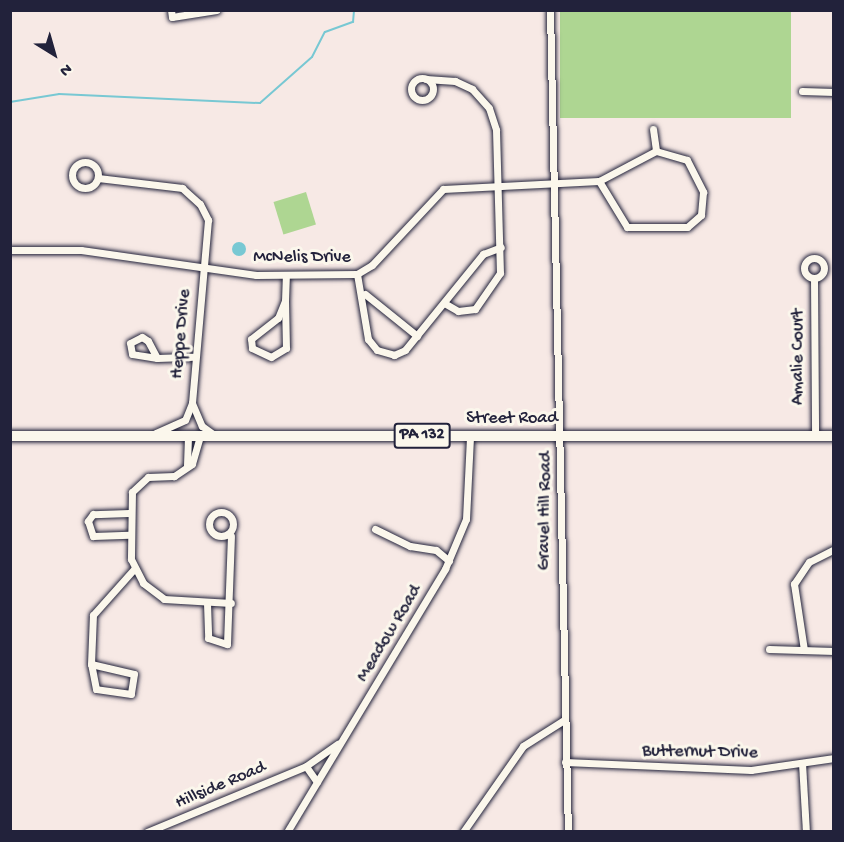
<!DOCTYPE html>
<style>
body{margin:0}
#map{position:relative;width:844px;height:842px;overflow:hidden;background:#f7e9e5;font-family:"Gochi Hand",sans-serif}
div>[style]{position:absolute}
[style*='--x']{left:calc(var(--x)*1px);top:calc(var(--y)*1px);width:calc(var(--w)*1px);rotate:calc(var(--a)*1deg)}
.green>*{inset:0;background:#aed692;transform-origin:0 0}
.water>*{inset:0;background:#78c8d3}
.round{border-radius:50%}
.stream>*{height:2px;margin:-1px;padding:0 1px;transform-origin:1px;border-radius:1px;background:#78c8d3}
.roads{filter:drop-shadow(0 0 2px #22223b) drop-shadow(0 0 2px #22223b)}
.street>*{height:7px;margin:-3.5px;padding:0 3.5px;transform-origin:3.5px;border-radius:3.5px;background:#fbf7ec}
.street>.ring{margin:-3.5px;padding:0;box-sizing:content-box;background:none;border:7px solid #fbf7ec;border-radius:50%}
.primary>*{height:10px;margin:-5px;padding:0 5px;transform-origin:5px;border-radius:5px;background:#fbf7ec}
span{translate:-50% -50%;white-space:nowrap;text-align:center;line-height:1.15;-webkit-text-stroke:6px #fbf7ec;paint-order:stroke}
.shield-label span{padding:2px 4px;background:#fbf7ec;border:2px solid;border-radius:4px;-webkit-text-stroke-width:0}
.shield-label{font-size:16px;color:#22223b;font-weight:700}
.street-label{font-size:18px;color:#22223b}
.frame{position:absolute;inset:0;border:12px solid #22223b;pointer-events:none}
.north{position:absolute;left:24px;top:24px;width:60px;height:60px;-webkit-text-stroke:4px #fbf7ec;paint-order:stroke;rotate:143deg;font-size:16px;font-weight:700;line-height:24px;text-align:center;color:#22223b}
.north::after{content:'';display:block;margin:auto;width:21px;height:27px;background:#22223b;clip-path:polygon(50% 0,100% 100%,50% 72%,0 100%)}
</style>
<div id="map">
<div class="green">
<div style="left:560px;top:11px;width:231px;height:107px"></div>
<div style="left:306px;top:192px;width:34px;height:34px;rotate:73deg"></div>
</div>
<div class="water">
<div class="round" style="left:232px;top:242px;width:14px;height:14px"></div>
</div>
<div class="stream">
<div style="--x:10;--y:102;--w:50;--a:-9.3"></div>
<div style="--x:59;--y:94;--w:201;--a:2.6"></div>
<div style="--x:260;--y:103;--w:69;--a:-41.5"></div>
<div style="--x:312;--y:57;--w:28;--a:-63"></div>
<div style="--x:325;--y:32;--w:30;--a:-20"></div>
<div style="--x:353;--y:22;--w:12;--a:-85"></div>
</div>
<div class="roads">
<div class="street">
<div style="--x:171;--y:10;--w:7;--a:82"></div>
<div style="--x:172;--y:17;--w:45;--a:-9"></div>
<div style="--x:550;--y:10;--w:822;--a:88.75"></div>
<div class="ring" style="left:411px;top:78px;width:15px;height:15px"></div>
<div style="--x:426;--y:79;--w:29;--a:4"></div>
<div style="--x:455;--y:81;--w:19;--a:25"></div>
<div style="--x:472;--y:89;--w:25;--a:48"></div>
<div style="--x:489;--y:108;--w:23;--a:72"></div>
<div style="--x:496;--y:130;--w:143;--a:88.4"></div>
<div style="--x:500;--y:273;--w:44;--a:124.8"></div>
<div style="--x:475;--y:309;--w:17;--a:173"></div>
<div style="--x:458;--y:311;--w:16;--a:-150"></div>
<div style="--x:802;--y:91;--w:32;--a:2"></div>
<div style="--x:653;--y:129;--w:22;--a:82"></div>
<div class="ring" style="left:72px;top:162px;width:19px;height:19px"></div>
<div style="--x:98;--y:178;--w:85;--a:6.8"></div>
<div style="--x:182;--y:188;--w:24;--a:42"></div>
<div style="--x:200;--y:204;--w:18;--a:63"></div>
<div style="--x:208;--y:220;--w:184;--a:95"></div>
<div style="--x:192;--y:403;--w:18;--a:112"></div>
<div style="--x:185;--y:420;--w:32;--a:156"></div>
<div style="--x:10;--y:250;--w:71;--a:0"></div>
<div style="--x:81;--y:250;--w:177;--a:8.1"></div>
<div style="--x:256;--y:275;--w:101;--a:-0.6"></div>
<div style="--x:357;--y:274;--w:17;--a:-31"></div>
<div style="--x:372;--y:265;--w:104;--a:-46.9"></div>
<div style="--x:443;--y:189;--w:156;--a:-2.9"></div>
<div style="--x:599;--y:181;--w:64;--a:-27.8"></div>
<div style="--x:656;--y:151;--w:32;--a:16"></div>
<div style="--x:687;--y:160;--w:36;--a:63"></div>
<div style="--x:703;--y:192;--w:23;--a:95"></div>
<div style="--x:701;--y:215;--w:18;--a:139"></div>
<div style="--x:687;--y:227;--w:60;--a:180"></div>
<div style="--x:627;--y:227;--w:54;--a:-121.3"></div>
<div class="ring" style="left:804px;top:258px;width:13px;height:13px"></div>
<div style="--x:357;--y:274;--w:66;--a:80.4"></div>
<div style="--x:368;--y:339;--w:14;--a:51"></div>
<div style="--x:377;--y:350;--w:18;--a:16"></div>
<div style="--x:394;--y:355;--w:12;--a:-24"></div>
<div style="--x:405;--y:350;--w:124;--a:-50.9"></div>
<div style="--x:483;--y:254;--w:19;--a:-21"></div>
<div style="--x:814;--y:278;--w:158;--a:89.6"></div>
<div style="--x:365;--y:294;--w:67;--a:38.9"></div>
<div style="--x:285;--y:301;--w:47;--a:88.8"></div>
<div style="--x:286;--y:348;--w:17;--a:149"></div>
<div style="--x:271;--y:357;--w:21;--a:-155"></div>
<div style="--x:252;--y:348;--w:9;--a:-96"></div>
<div style="--x:251;--y:339;--w:34;--a:-38"></div>
<div style="--x:278;--y:318;--w:18;--a:-68"></div>
<div style="--x:285;--y:301;--w:26;--a:-88"></div>
<div style="--x:142;--y:337;--w:7;--a:34"></div>
<div style="--x:148;--y:341;--w:19;--a:62"></div>
<div style="--x:157;--y:358;--w:25;--a:-171"></div>
<div style="--x:132;--y:354;--w:11;--a:-100"></div>
<div style="--x:130;--y:343;--w:13;--a:-27"></div>
<div style="--x:157;--y:358;--w:36;--a:-2"></div>
<div style="--x:192;--y:403;--w:25;--a:67"></div>
<div style="--x:202;--y:426;--w:14;--a:36"></div>
<div style="--x:200;--y:436;--w:29;--a:106"></div>
<div style="--x:192;--y:464;--w:22;--a:146"></div>
<div style="--x:174;--y:476;--w:26;--a:178"></div>
<div style="--x:148;--y:477;--w:22;--a:137"></div>
<div style="--x:132;--y:492;--w:67;--a:90.9"></div>
<div style="--x:131;--y:559;--w:27;--a:63"></div>
<div style="--x:143;--y:583;--w:26;--a:37"></div>
<div style="--x:164;--y:599;--w:67;--a:3.4"></div>
<div style="--x:187;--y:465;--w:29;--a:-88"></div>
<div class="ring" style="left:209px;top:512px;width:17px;height:17px"></div>
<div style="--x:129;--y:513;--w:36;--a:178"></div>
<div style="--x:93;--y:514;--w:9;--a:126"></div>
<div style="--x:88;--y:521;--w:16;--a:72"></div>
<div style="--x:93;--y:536;--w:36;--a:-2"></div>
<div style="--x:375;--y:529;--w:39;--a:26"></div>
<div style="--x:410;--y:546;--w:26;--a:9"></div>
<div style="--x:436;--y:550;--w:17;--a:40"></div>
<div style="--x:207;--y:603;--w:35;--a:88"></div>
<div style="--x:208;--y:638;--w:20;--a:18"></div>
<div style="--x:227;--y:644;--w:108;--a:-87.9"></div>
<div style="--x:769;--y:649;--w:65;--a:1.8"></div>
<div style="--x:804;--y:650;--w:67;--a:-98.6"></div>
<div style="--x:794;--y:584;--w:27;--a:-56"></div>
<div style="--x:809;--y:562;--w:28;--a:-27"></div>
<div style="--x:91;--y:664;--w:44;--a:13.1"></div>
<div style="--x:134;--y:674;--w:20;--a:99"></div>
<div style="--x:131;--y:694;--w:35;--a:-172"></div>
<div style="--x:96;--y:689;--w:25;--a:-101"></div>
<div style="--x:91;--y:664;--w:49;--a:-87.7"></div>
<div style="--x:93;--y:615;--w:62;--a:-48.3"></div>
<div style="--x:565;--y:762;--w:186;--a:2.5"></div>
<div style="--x:751;--y:770;--w:84;--a:-8.2"></div>
<div style="--x:802;--y:763;--w:69;--a:86.7"></div>
<div style="--x:317;--y:782;--w:19;--a:-125"></div>
<div style="--x:306;--y:766;--w:39;--a:-35"></div>
<div style="--x:147;--y:832;--w:172;--a:-22.5"></div>
<div style="--x:287;--y:832;--w:307;--a:-59"></div>
<div style="--x:445;--y:569;--w:54;--a:-67.2"></div>
<div style="--x:466;--y:519;--w:83;--a:-87.2"></div>
<div style="--x:463;--y:832;--w:105;--a:-55.1"></div>
<div style="--x:523;--y:746;--w:49;--a:-32.4"></div>
</div>
<div class="primary">
<div style="--x:10;--y:436;--w:824;--a:0"></div>
</div>
</div>
<div class="shield-label">
<span style="left:422px;top:436px">PA 132</span>
</div>
<div class="street-label">
<span style="left:302px;top:258px">McNelis Drive</span>
<span style="left:182px;top:334px;rotate:-85deg">Heppe Drive</span>
<span style="left:799px;top:357px;rotate:-90deg">Amalie Court</span>
<span style="left:512px;top:419px">Street Road</span>
<span style="left:546px;top:511px;rotate:-89deg">Gravel Hill Road</span>
<span style="left:390px;top:634px;rotate:-59deg">Meadow Road</span>
<span style="left:700px;top:753px;rotate:1deg">Butternut Drive</span>
<span style="left:221px;top:786px;rotate:-23deg">Hillside Road</span>
</div>
<div class="frame"></div>
<div class="north">N</div>
</div>
